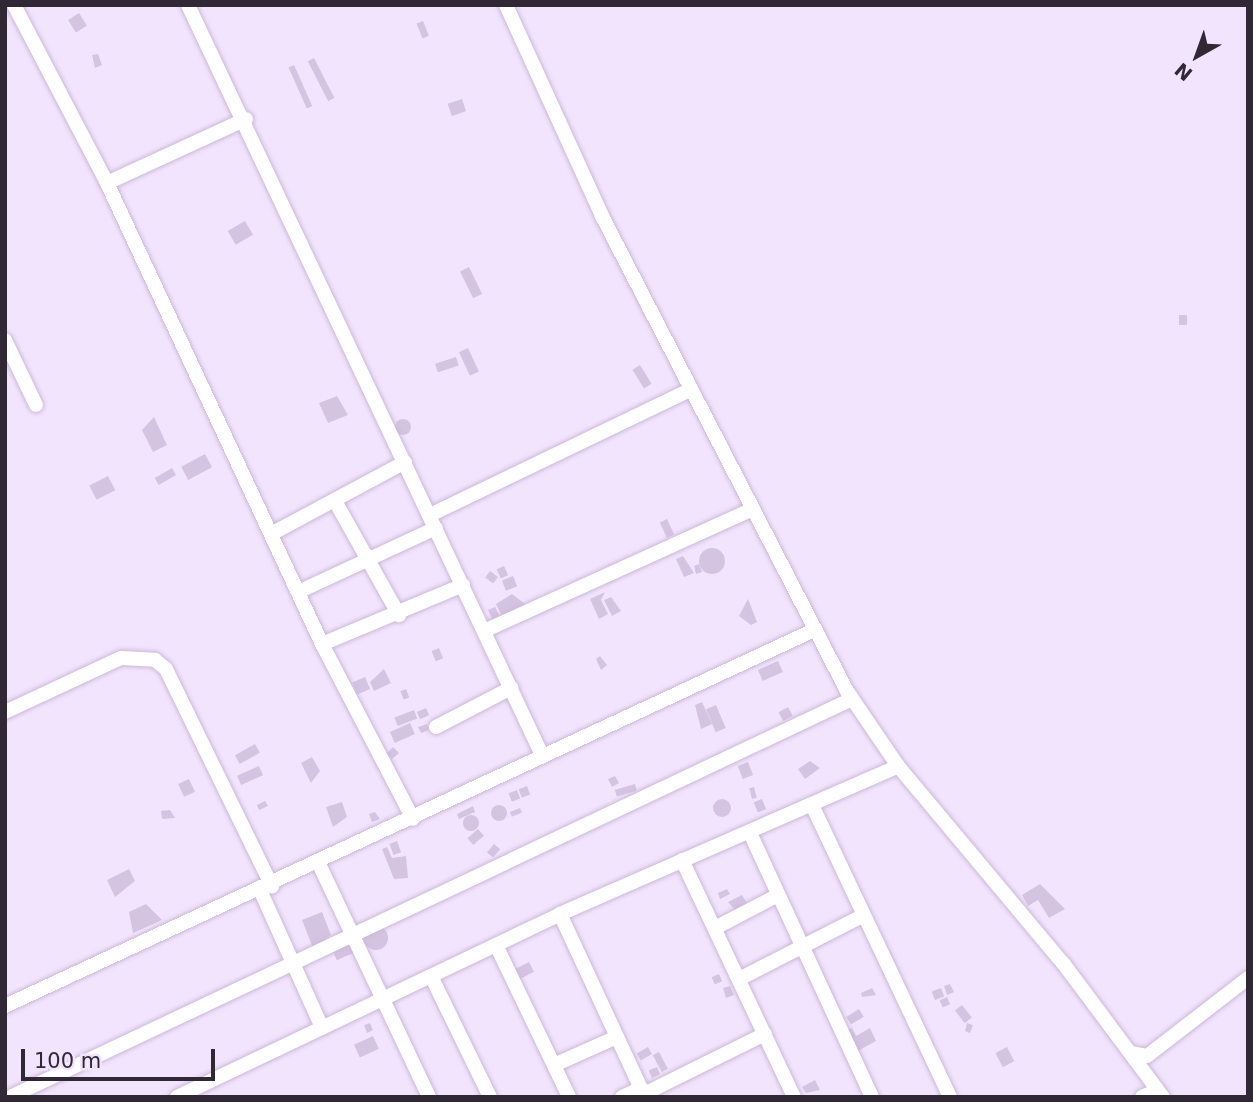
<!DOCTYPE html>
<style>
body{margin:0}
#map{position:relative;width:1253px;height:1102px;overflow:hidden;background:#f3e4fe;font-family:"DejaVu Sans",sans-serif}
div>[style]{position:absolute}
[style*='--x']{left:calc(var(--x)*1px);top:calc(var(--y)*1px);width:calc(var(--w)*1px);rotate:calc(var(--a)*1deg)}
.building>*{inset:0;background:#d5c3e2;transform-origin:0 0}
.round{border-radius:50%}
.roads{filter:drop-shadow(0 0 2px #cbb9d8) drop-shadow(0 0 2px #cbb9d8)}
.street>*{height:14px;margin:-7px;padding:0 7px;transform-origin:7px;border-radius:7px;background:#fff}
span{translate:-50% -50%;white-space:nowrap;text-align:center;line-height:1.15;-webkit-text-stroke:6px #f3e4fe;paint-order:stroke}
.frame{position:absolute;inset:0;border:7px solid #302935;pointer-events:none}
.north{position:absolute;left:1162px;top:21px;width:70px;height:70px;-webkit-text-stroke:5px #f3e4fe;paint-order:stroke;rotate:220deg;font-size:19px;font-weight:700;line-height:28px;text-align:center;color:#302935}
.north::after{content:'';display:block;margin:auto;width:24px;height:32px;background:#302935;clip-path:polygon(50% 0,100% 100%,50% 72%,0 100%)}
.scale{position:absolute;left:21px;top:1049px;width:194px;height:32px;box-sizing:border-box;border:4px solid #302935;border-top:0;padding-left:9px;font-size:21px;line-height:24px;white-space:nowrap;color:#302935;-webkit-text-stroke:5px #f3e4fe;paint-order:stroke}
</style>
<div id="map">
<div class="building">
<div style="left:79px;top:13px;width:15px;height:13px;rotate:58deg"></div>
<div style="left:423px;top:21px;width:16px;height:7px;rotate:68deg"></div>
<div style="clip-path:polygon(98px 54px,102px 65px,95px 68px,92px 55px)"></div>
<div style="left:314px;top:58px;width:45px;height:7px;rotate:63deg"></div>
<div style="left:294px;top:65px;width:45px;height:6px;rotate:66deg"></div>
<div style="left:462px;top:99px;width:13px;height:15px;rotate:72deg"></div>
<div style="left:245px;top:221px;width:16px;height:20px;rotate:60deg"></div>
<div style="left:469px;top:267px;width:30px;height:10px;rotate:64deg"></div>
<div style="left:1179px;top:315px;width:8px;height:10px"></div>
<div style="left:468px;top:348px;width:26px;height:10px;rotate:65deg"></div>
<div style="left:456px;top:357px;width:9px;height:22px;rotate:72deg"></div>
<div style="left:640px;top:365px;width:22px;height:9px;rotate:58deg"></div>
<div style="clip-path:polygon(337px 396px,348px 415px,328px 423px,319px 403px)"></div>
<div style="clip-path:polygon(154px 417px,167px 445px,153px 452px,142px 430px)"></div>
<div class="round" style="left:395px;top:419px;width:16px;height:16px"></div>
<div style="left:205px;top:454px;width:15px;height:27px;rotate:62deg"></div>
<div style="left:172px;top:468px;width:8px;height:20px;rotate:60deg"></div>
<div style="left:108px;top:476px;width:16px;height:21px;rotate:63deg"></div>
<div style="left:667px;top:519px;width:17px;height:8px;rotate:65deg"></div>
<div class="round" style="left:699px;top:548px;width:26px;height:26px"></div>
<div style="clip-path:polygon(683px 556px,694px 573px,684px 577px,676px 559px)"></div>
<div style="clip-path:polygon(699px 564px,702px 572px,696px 574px,694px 566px)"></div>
<div style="left:504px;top:566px;width:10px;height:8px;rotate:66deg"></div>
<div style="left:490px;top:571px;width:10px;height:8px;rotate:37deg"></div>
<div style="left:513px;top:576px;width:11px;height:12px;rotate:68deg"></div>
<div style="clip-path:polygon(605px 592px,601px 600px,608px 614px,599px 619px,590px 599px)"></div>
<div style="clip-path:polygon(512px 594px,529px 607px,503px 619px,496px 604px)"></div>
<div style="clip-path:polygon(611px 597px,621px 611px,612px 616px,604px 600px)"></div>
<div style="clip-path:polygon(748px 599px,757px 622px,751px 625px,739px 616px)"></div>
<div style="clip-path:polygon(495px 607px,501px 618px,493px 621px,488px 610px)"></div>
<div style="left:439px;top:648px;width:11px;height:8px;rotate:68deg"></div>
<div style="clip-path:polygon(600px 656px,607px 665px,601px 670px,596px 659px)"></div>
<div style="left:778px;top:661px;width:12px;height:22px;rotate:66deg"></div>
<div style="clip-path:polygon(384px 669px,391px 683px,374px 691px,370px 682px)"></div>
<div style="left:365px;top:677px;width:13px;height:14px;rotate:67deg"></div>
<div style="left:406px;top:689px;width:9px;height:6px;rotate:69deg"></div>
<div style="clip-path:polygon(702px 702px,712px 724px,701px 729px,695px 705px)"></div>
<div style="left:716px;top:705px;width:25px;height:11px;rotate:67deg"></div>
<div style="left:788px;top:707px;width:10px;height:11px;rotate:61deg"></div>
<div style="left:426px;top:708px;width:8px;height:10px;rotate:67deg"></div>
<div style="left:414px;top:710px;width:9px;height:21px;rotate:69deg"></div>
<div style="left:410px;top:723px;width:12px;height:22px;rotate:66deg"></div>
<div style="clip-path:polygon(427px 724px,429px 730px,421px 733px,418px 727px)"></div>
<div style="left:255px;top:744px;width:10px;height:23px;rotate:61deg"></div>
<div style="clip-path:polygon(393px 747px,399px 753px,392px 759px,387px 753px)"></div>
<div style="clip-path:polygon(312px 757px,320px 771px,311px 783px,301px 763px)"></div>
<div style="clip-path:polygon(810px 761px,820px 768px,805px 779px,798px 769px)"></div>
<div style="left:748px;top:762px;width:14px;height:11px;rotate:69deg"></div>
<div style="left:259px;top:766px;width:10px;height:24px;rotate:66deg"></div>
<div style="clip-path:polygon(615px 776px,619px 783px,612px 787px,608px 779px)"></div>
<div style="left:189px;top:779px;width:14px;height:12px;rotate:65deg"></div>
<div style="left:635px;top:784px;width:7px;height:21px;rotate:74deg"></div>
<div style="left:527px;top:786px;width:9px;height:9px;rotate:69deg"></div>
<div style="left:754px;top:787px;width:11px;height:5px;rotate:75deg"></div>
<div style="left:517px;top:790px;width:9px;height:9px;rotate:69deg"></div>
<div class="round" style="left:713px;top:799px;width:18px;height:18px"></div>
<div style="left:762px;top:799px;width:11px;height:9px;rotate:68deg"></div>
<div style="clip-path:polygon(265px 801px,268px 806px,259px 810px,257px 805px)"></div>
<div style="clip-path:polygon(342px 802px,347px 817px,333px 827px,326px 807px)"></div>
<div class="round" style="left:491px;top:805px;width:16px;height:16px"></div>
<div style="clip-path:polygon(473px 806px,475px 812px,459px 819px,457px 814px)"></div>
<div style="left:520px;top:808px;width:5px;height:11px;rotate:68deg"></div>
<div style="clip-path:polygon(170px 810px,175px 818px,162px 819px,161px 811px)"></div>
<div style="clip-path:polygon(369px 814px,375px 812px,380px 819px,372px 822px)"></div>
<div class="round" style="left:463px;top:815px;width:16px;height:16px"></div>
<div style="left:478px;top:829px;width:9px;height:14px;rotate:49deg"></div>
<div style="left:397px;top:841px;width:12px;height:8px;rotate:70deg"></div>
<div style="left:494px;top:844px;width:8px;height:11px;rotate:40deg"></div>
<div style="clip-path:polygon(387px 847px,392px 858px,406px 856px,408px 878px,394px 879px,382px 849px)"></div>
<div style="clip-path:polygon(129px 869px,135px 881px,115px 897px,107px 880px)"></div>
<div style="clip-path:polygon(1040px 884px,1065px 909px,1049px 918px,1038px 900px,1028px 906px,1022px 895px)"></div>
<div style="clip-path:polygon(727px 889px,730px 894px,720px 899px,718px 893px)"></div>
<div style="clip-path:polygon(742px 895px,749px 907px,738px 913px,728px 902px)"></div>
<div style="clip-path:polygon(146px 904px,162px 920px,133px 933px,129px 912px)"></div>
<div style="clip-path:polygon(322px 912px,331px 935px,313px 948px,302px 920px)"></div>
<div class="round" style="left:364px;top:926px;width:24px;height:24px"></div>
<div style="left:353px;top:940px;width:12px;height:23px;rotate:66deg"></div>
<div style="left:529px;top:962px;width:11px;height:16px;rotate:63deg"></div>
<div style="left:719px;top:974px;width:8px;height:8px;rotate:67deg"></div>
<div style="clip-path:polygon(950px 984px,954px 992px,947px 995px,944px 986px)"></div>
<div style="clip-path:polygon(730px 986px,734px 995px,726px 998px,723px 988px)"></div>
<div style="clip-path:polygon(872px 988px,876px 995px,862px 997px,861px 993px)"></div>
<div style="left:941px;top:988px;width:9px;height:10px;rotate:69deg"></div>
<div style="left:947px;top:997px;width:8px;height:8px;rotate:67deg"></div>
<div style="left:962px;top:1005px;width:16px;height:9px;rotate:52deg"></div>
<div style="left:859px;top:1009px;width:9px;height:15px;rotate:58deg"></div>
<div style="clip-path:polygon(370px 1023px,373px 1030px,367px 1033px,364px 1025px)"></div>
<div style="clip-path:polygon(967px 1023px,973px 1025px,970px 1033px,965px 1031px)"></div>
<div style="clip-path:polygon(852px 1028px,856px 1036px,870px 1028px,876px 1041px,856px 1052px,845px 1031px)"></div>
<div style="left:373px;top:1036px;width:14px;height:21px;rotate:65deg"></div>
<div style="left:648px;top:1047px;width:8px;height:13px;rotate:60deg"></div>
<div style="left:1007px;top:1047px;width:16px;height:13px;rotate:63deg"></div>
<div style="left:659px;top:1052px;width:19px;height:7px;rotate:62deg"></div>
<div style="left:657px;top:1067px;width:8px;height:9px;rotate:67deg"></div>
<div style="clip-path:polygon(815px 1080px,820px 1090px,806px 1093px,802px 1087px)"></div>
</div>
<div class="roads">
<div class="street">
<div style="--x:14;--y:5;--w:201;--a:62.4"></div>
<div style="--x:107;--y:183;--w:509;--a:65"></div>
<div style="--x:322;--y:644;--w:197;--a:62.5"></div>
<div style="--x:188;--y:5;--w:829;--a:64.73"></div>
<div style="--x:506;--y:5;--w:232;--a:65.5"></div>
<div style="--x:602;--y:216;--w:534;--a:62.72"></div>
<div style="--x:847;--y:691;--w:91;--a:55.8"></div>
<div style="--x:898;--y:766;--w:257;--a:50.1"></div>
<div style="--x:1063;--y:963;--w:167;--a:53.3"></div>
<div style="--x:107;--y:183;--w:153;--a:-24.7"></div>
<div style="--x:5;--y:340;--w:72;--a:64.5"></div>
<div style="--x:335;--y:501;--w:131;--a:60.7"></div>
<div style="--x:430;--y:515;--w:288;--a:-25.7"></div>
<div style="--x:271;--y:534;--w:152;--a:-28.2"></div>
<div style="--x:298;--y:592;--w:152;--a:-24.9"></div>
<div style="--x:484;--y:631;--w:293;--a:-24.4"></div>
<div style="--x:322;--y:644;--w:153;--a:-22.7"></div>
<div style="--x:5;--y:712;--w:128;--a:-25"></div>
<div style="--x:121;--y:658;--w:34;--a:3"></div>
<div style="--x:155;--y:660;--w:14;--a:39"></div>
<div style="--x:166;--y:669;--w:242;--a:64"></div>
<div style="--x:436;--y:727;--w:85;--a:-27.5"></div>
<div style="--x:812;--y:805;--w:323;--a:64.7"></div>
<div style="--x:750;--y:833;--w:291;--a:65.2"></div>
<div style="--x:682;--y:860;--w:262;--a:64.7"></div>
<div style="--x:318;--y:862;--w:260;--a:64.7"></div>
<div style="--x:261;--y:892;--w:149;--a:65.8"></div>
<div style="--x:560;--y:914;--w:202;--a:65.1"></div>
<div style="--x:715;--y:928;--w:71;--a:-27.6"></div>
<div style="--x:496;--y:945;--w:169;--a:64.3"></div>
<div style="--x:431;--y:976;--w:135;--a:64"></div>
<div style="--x:739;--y:979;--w:140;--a:-27.1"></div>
<div style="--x:5;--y:1006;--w:890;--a:-24.92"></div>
<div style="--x:1132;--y:1053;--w:15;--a:11"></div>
<div style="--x:1147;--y:1056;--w:128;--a:-37.7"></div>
<div style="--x:554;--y:1065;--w:69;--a:-24"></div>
<div style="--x:644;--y:1094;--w:135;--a:-26.4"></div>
<div style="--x:10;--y:1097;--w:931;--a:-25.3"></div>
<div style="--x:177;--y:1097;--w:424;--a:-25.5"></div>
<div style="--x:560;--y:914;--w:369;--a:-23.6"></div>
<div style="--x:622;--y:1097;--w:21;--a:-25"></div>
<div style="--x:1142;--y:1097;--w:17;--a:-24"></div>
</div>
</div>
<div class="frame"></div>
<div class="north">N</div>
<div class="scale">100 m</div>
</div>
